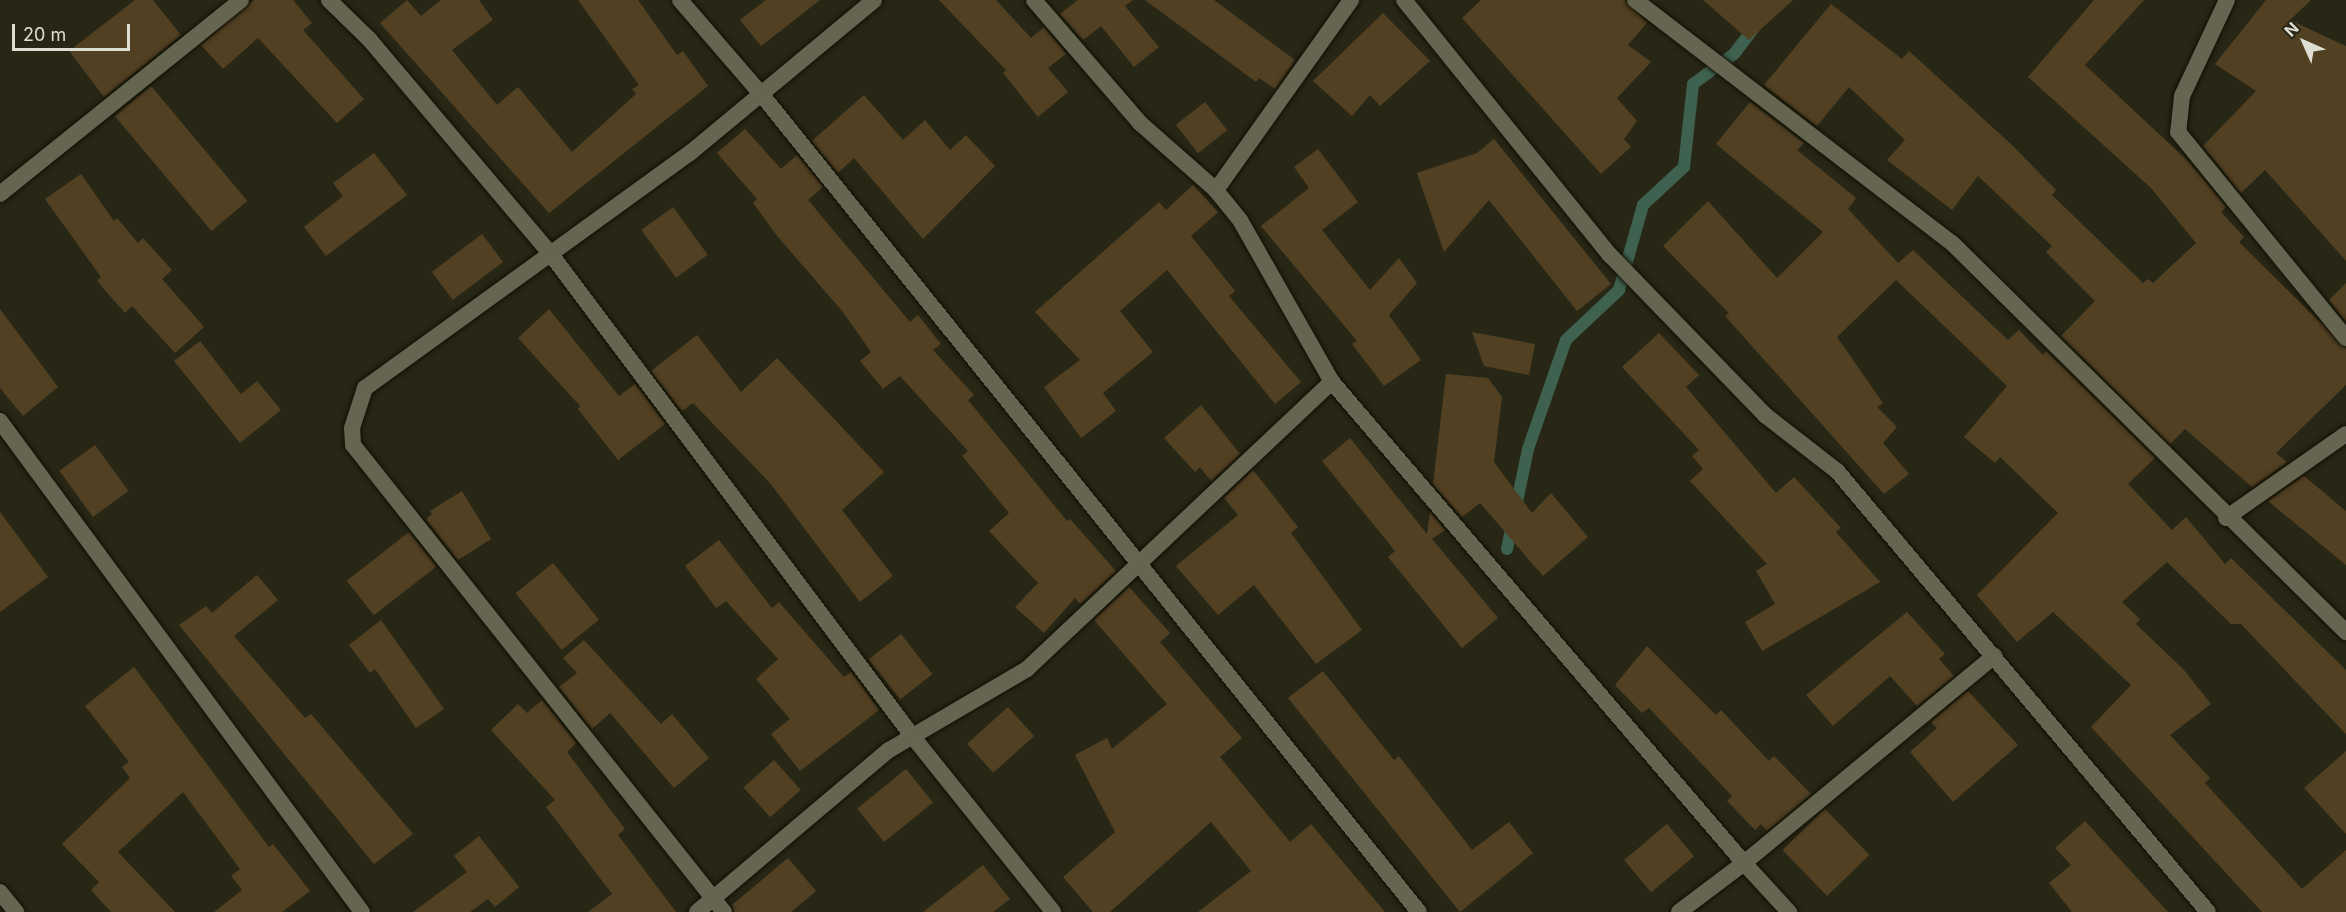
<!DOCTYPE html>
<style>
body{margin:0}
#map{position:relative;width:2346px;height:912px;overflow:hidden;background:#282716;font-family:Inter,sans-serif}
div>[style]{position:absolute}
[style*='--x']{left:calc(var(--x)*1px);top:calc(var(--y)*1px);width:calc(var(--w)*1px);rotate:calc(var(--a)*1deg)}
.stream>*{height:12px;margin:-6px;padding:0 6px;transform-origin:6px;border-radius:6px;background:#3f6250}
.building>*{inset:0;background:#524023;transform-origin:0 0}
.roads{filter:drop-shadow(0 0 2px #111002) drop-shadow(0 0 2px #111002)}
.minor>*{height:16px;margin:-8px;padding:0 8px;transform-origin:8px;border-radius:8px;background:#666552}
span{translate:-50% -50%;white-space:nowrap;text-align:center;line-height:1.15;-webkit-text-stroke:4.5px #282716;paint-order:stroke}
.north{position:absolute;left:2274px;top:12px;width:60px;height:60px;-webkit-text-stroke:4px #282716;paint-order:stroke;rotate:315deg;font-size:16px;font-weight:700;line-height:24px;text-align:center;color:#deded3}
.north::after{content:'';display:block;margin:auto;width:21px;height:27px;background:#deded3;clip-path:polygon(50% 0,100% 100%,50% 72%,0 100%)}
.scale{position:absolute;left:12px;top:24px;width:118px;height:27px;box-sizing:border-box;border:3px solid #deded3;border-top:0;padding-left:8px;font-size:18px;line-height:21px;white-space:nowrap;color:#deded3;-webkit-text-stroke:4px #282716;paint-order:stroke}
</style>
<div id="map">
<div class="stream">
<div style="--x:1507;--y:549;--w:102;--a:-78.1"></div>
<div style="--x:1528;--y:449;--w:115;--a:-70.8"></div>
<div style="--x:1566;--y:340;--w:73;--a:-43.3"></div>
<div style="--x:1619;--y:290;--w:88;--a:-74.2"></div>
<div style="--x:1643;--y:205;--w:56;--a:-42.8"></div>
<div style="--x:1684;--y:167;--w:83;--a:-83.8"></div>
<div style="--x:1693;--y:84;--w:51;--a:-36.2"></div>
<div style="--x:1734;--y:54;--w:68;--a:-52.8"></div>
</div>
<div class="building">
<div style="clip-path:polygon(135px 0,153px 0,181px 35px,104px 97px,69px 51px)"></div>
<div style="clip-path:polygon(254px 0,293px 0,312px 23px,303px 30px,364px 99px,337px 123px,258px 38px,223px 69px,201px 45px)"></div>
<div style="clip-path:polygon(407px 0,421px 16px,441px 0,479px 0,493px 20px,452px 50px,497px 105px,518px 87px,572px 152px,636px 94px,632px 89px,639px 85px,578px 0,638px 0,677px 55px,683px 51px,708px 86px,549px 213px,380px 23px)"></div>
<div style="clip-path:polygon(766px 0,820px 0,761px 46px,740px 20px)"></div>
<div style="clip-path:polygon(939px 0,996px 0,1031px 38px,1044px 27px,1066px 54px,1048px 68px,1068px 92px,1038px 117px,1003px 73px,1006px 70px)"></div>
<div style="clip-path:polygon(1078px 0,1133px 0,1125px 6px,1159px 47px,1134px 67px,1101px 26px,1083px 40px,1060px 14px)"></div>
<div style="clip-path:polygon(1145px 0,1214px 0,1295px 60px,1275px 89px,1259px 78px,1256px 82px)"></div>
<div style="clip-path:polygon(1481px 0,1625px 0,1647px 23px,1628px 45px,1651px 62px,1617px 98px,1637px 121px,1624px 139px,1631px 147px,1601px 174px,1462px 18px)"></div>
<div style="clip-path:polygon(1703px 0,1793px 0,1749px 40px)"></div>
<div style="clip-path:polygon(2094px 0,2144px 0,2085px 65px,2188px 161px,2226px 207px,2221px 212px,2244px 237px,2239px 242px,2346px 348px,2346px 385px,2276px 453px,2287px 462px,2252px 487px,2185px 429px,2170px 444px,2061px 336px,2095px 301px,2046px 252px,2052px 246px,1978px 176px,1952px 210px,1887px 160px,1905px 140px,1849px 87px,1817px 126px,1764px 85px,1831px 4px,1902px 59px,1909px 51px,2012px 145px,2056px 190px,2052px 195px,2143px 283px,2148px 279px,2153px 283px,2196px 243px,2151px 188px,2028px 77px)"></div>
<div style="clip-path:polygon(2266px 0,2311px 0,2290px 20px,2346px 46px,2346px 261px,2265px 170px,2241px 193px,2203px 146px,2256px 91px,2215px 64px)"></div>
<div style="clip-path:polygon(1383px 13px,1430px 61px,1380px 106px,1370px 95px,1352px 116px,1313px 81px)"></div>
<div style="left:151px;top:86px;width:150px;height:47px;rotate:50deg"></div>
<div style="clip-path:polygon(864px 95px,903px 140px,925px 120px,950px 150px,966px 135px,995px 166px,923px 239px,854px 158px,838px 173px,812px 141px)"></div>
<div style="left:1205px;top:102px;width:36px;height:37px;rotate:52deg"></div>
<div style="clip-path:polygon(1750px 102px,1804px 143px,1797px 150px,1856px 198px,1848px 209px,1898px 263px,1913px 250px,2008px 340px,2019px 330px,2043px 355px,2046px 351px,2155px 458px,2128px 484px,2172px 530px,2186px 517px,2225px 564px,2231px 558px,2346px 670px,2346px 734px,2241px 624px,2231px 624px,2167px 562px,2122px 602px,2140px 619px,2136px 624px,2184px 670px,2211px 704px,2170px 735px,2210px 778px,2205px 783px,2302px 889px,2346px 850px,2346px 912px,2262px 912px,2091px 727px,2131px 685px,2053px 612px,2017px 642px,1977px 595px,2058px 513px,2000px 457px,1995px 463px,1964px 437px,2007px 386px,1896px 280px,1837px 337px,1883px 403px,1877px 407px,1897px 427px,1883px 443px,1909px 474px,1884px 494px,1725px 316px,1729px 313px,1663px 246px,1708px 201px,1777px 278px,1823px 232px,1716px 144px)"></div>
<div style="clip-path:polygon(745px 129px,781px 169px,797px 155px,823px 187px,808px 200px,910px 322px,918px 315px,941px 344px,933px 350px,974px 395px,968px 400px,1067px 521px,1070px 519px,1116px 571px,1080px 604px,1075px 598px,1044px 633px,1015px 607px,1038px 583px,989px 531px,1009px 513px,962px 456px,968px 451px,900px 376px,883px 389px,860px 361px,871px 352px,843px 312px,778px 237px,753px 203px,757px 199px,717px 153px)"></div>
<div style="clip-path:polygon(1494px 139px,1611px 284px,1577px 311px,1489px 200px,1444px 252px,1417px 173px,1477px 153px)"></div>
<div style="clip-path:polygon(1318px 149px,1358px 202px,1322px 230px,1370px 290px,1399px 258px,1417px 283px,1389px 315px,1421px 360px,1384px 386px,1352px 344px,1357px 341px,1261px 226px,1309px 188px,1294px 167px)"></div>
<div style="clip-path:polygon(374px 153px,407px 195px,326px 256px,304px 227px,343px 196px,333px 183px)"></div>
<div style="clip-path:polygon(81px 174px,114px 221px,117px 218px,138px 243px,143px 238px,172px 270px,162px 279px,204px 327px,175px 353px,132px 306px,125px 313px,97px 281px,101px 277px,45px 199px)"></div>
<div style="clip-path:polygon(1193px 185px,1218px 212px,1191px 236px,1235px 291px,1229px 296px,1301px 382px,1275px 404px,1167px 270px,1120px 311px,1153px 352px,1103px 393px,1116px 411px,1081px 438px,1044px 387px,1080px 360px,1035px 312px,1159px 202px,1166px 210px)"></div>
<div style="left:673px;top:207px;width:59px;height:39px;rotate:54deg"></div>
<div style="left:482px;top:234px;width:35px;height:63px;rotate:53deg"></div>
<div style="clip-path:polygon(2346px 283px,2346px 321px,2329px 300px)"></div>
<div style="clip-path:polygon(0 309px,58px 387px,23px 416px,0 388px)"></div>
<div style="clip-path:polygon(549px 309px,619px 396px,635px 384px,665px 424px,618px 460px,578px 409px,580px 406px,518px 338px)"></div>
<div style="clip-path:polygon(1472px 332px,1535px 344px,1529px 375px,1484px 366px)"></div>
<div style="clip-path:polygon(1659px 333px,1699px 375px,1686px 387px,1776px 493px,1794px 477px,1841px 528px,1836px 532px,1880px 582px,1762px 651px,1745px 622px,1775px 604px,1756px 571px,1767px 564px,1690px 481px,1703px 469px,1692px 456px,1699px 450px,1622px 367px)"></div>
<div style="clip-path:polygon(697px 335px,741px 392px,777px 358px,884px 472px,842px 510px,893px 576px,860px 602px,770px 483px,693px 403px,682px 411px,651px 371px)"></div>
<div style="clip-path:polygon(200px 341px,241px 394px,257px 381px,281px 410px,240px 443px,174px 361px)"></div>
<div style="clip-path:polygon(1446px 374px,1488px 378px,1502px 397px,1494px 462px,1532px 513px,1551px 493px,1588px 537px,1543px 576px,1480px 503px,1462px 517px,1433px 484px)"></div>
<div style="clip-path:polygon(1201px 405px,1240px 454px,1211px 481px,1200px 467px,1195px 472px,1164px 438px)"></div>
<div style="clip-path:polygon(1350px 438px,1427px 534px,1430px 512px,1445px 530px,1432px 539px,1498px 618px,1462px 648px,1388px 557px,1395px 551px,1322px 461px)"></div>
<div style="left:95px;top:445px;width:57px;height:44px;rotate:54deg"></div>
<div style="clip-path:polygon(1253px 470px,1298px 527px,1291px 533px,1362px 630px,1316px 664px,1254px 585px,1218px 615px,1176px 566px,1238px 515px,1224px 498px)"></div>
<div style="clip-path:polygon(2304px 476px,2346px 511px,2346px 565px,2268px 501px)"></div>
<div style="clip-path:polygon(462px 491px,491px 539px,458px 560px,426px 519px,432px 514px,430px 511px)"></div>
<div style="clip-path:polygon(0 512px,48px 577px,0 612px)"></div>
<div style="left:409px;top:532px;width:44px;height:79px;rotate:52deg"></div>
<div style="clip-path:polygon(719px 540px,772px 608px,779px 602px,844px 677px,851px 672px,879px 710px,800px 771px,771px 734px,790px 719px,756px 679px,778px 659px,726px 601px,716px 608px,685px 566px)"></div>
<div style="left:553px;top:563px;width:73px;height:48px;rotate:51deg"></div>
<div style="clip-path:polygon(257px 575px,278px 600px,234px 636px,305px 718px,311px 714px,413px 834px,374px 864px,179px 625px,206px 606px,212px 613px)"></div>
<div style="clip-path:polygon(1129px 587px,1170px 633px,1160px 642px,1242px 738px,1220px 757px,1290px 842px,1311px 824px,1385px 912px,1198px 912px,1251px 871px,1211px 822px,1110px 912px,1093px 912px,1063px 877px,1115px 832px,1075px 755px,1107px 738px,1112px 749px,1167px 704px,1094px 620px)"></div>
<div style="clip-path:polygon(1907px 612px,1945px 654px,1939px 659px,1954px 676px,1917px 706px,1890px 676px,1833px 726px,1806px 695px)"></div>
<div style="clip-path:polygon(381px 620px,444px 709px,416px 728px,375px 669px,370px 673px,349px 645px)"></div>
<div style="left:901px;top:634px;width:51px;height:41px;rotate:52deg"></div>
<div style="clip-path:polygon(584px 640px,661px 724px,672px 714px,709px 758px,674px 788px,610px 713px,592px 729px,559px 687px,577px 673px,563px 658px)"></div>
<div style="clip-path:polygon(1647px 646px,1716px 715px,1721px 710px,1769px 761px,1774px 756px,1811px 794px,1767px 831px,1761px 824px,1755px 830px,1727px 801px,1732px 796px,1649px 708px,1642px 713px,1615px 685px)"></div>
<div style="clip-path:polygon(134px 667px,269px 847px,273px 844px,310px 891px,282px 912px,214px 912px,242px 890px,231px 876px,240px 869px,183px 792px,118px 852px,175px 912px,111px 912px,91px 890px,99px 882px,62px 844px,130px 778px,122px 767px,129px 762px,85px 706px)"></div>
<div style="clip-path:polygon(1323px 671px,1394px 760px,1399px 756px,1472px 850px,1509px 822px,1533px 853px,1460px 912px,1288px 698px)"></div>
<div style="clip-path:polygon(1968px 691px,2018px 745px,1953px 802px,1910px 752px,1937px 728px,1931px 722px)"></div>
<div style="clip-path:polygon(542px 700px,576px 743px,567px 752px,625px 829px,618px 835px,676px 912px,588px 912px,612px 894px,546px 807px,555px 800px,491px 730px,518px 704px,527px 713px)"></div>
<div style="left:1008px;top:707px;width:39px;height:55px;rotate:48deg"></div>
<div style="clip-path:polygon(2346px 751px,2346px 834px,2304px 788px)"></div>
<div style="left:774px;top:760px;width:40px;height:41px;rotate:48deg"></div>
<div style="left:906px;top:769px;width:43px;height:63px;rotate:51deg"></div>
<div style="left:1825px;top:809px;width:64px;height:59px;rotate:46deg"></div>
<div style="clip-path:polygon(2085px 821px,2168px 912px,2072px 912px,2049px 883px,2071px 865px,2055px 848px)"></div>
<div style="left:1667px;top:824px;width:42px;height:56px;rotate:50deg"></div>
<div style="clip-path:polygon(479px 836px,519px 887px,495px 907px,488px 899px,470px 912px,413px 912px,467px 872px,454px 856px)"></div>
<div style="clip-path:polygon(788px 858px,816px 891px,791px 912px,734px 912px,732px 905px)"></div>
<div style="clip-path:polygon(983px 865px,1010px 899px,993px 912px,923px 912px)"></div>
</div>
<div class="roads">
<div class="minor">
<div style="--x:329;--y:0;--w:56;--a:44.3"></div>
<div style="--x:369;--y:39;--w:280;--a:49.8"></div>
<div style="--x:550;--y:253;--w:605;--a:53.13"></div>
<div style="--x:913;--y:737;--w:224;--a:51.3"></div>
<div style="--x:680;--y:0;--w:125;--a:49.2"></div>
<div style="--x:762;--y:95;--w:1048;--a:51.2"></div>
<div style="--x:1404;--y:0;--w:328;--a:51.1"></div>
<div style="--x:1610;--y:255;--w:223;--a:45.9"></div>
<div style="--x:1765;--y:415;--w:91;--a:37.9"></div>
<div style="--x:1837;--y:471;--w:576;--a:49.93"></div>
<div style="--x:1635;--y:0;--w:399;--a:37.5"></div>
<div style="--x:1952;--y:243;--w:554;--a:44.63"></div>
<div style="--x:2227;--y:0;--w:106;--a:115.1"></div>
<div style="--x:2182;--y:96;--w:36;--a:96"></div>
<div style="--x:2178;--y:132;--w:266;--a:50.8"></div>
<div style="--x:1216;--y:190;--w:233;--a:-54.6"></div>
<div style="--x:0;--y:194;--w:309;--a:-38.8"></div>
<div style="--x:1332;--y:382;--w:633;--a:49.42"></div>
<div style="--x:1744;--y:863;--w:325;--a:-39.6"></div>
<div style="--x:0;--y:421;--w:610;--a:53.6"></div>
<div style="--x:2226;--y:518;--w:146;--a:-35"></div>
<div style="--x:0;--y:892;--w:26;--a:51"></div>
<div style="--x:697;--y:912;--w:251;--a:-40.2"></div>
<div style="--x:889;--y:750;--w:160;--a:-30.4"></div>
<div style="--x:1027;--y:669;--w:419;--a:-43.3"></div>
<div style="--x:1332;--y:382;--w:186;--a:-119.6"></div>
<div style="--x:1240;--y:220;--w:38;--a:-129"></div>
<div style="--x:1216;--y:190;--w:101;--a:-138.6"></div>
<div style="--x:1140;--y:123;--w:162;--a:-130.8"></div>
<div style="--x:724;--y:912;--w:596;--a:-128.46"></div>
<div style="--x:353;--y:445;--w:17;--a:-93"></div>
<div style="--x:352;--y:428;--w:42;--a:-72"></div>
<div style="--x:365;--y:388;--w:401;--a:-35.9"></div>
<div style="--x:690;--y:153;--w:239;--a:-39.7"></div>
<div style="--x:1679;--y:912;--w:81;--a:-37"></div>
<div style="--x:1744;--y:863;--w:67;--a:47.4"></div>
</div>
</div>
<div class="north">N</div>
<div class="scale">20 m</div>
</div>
